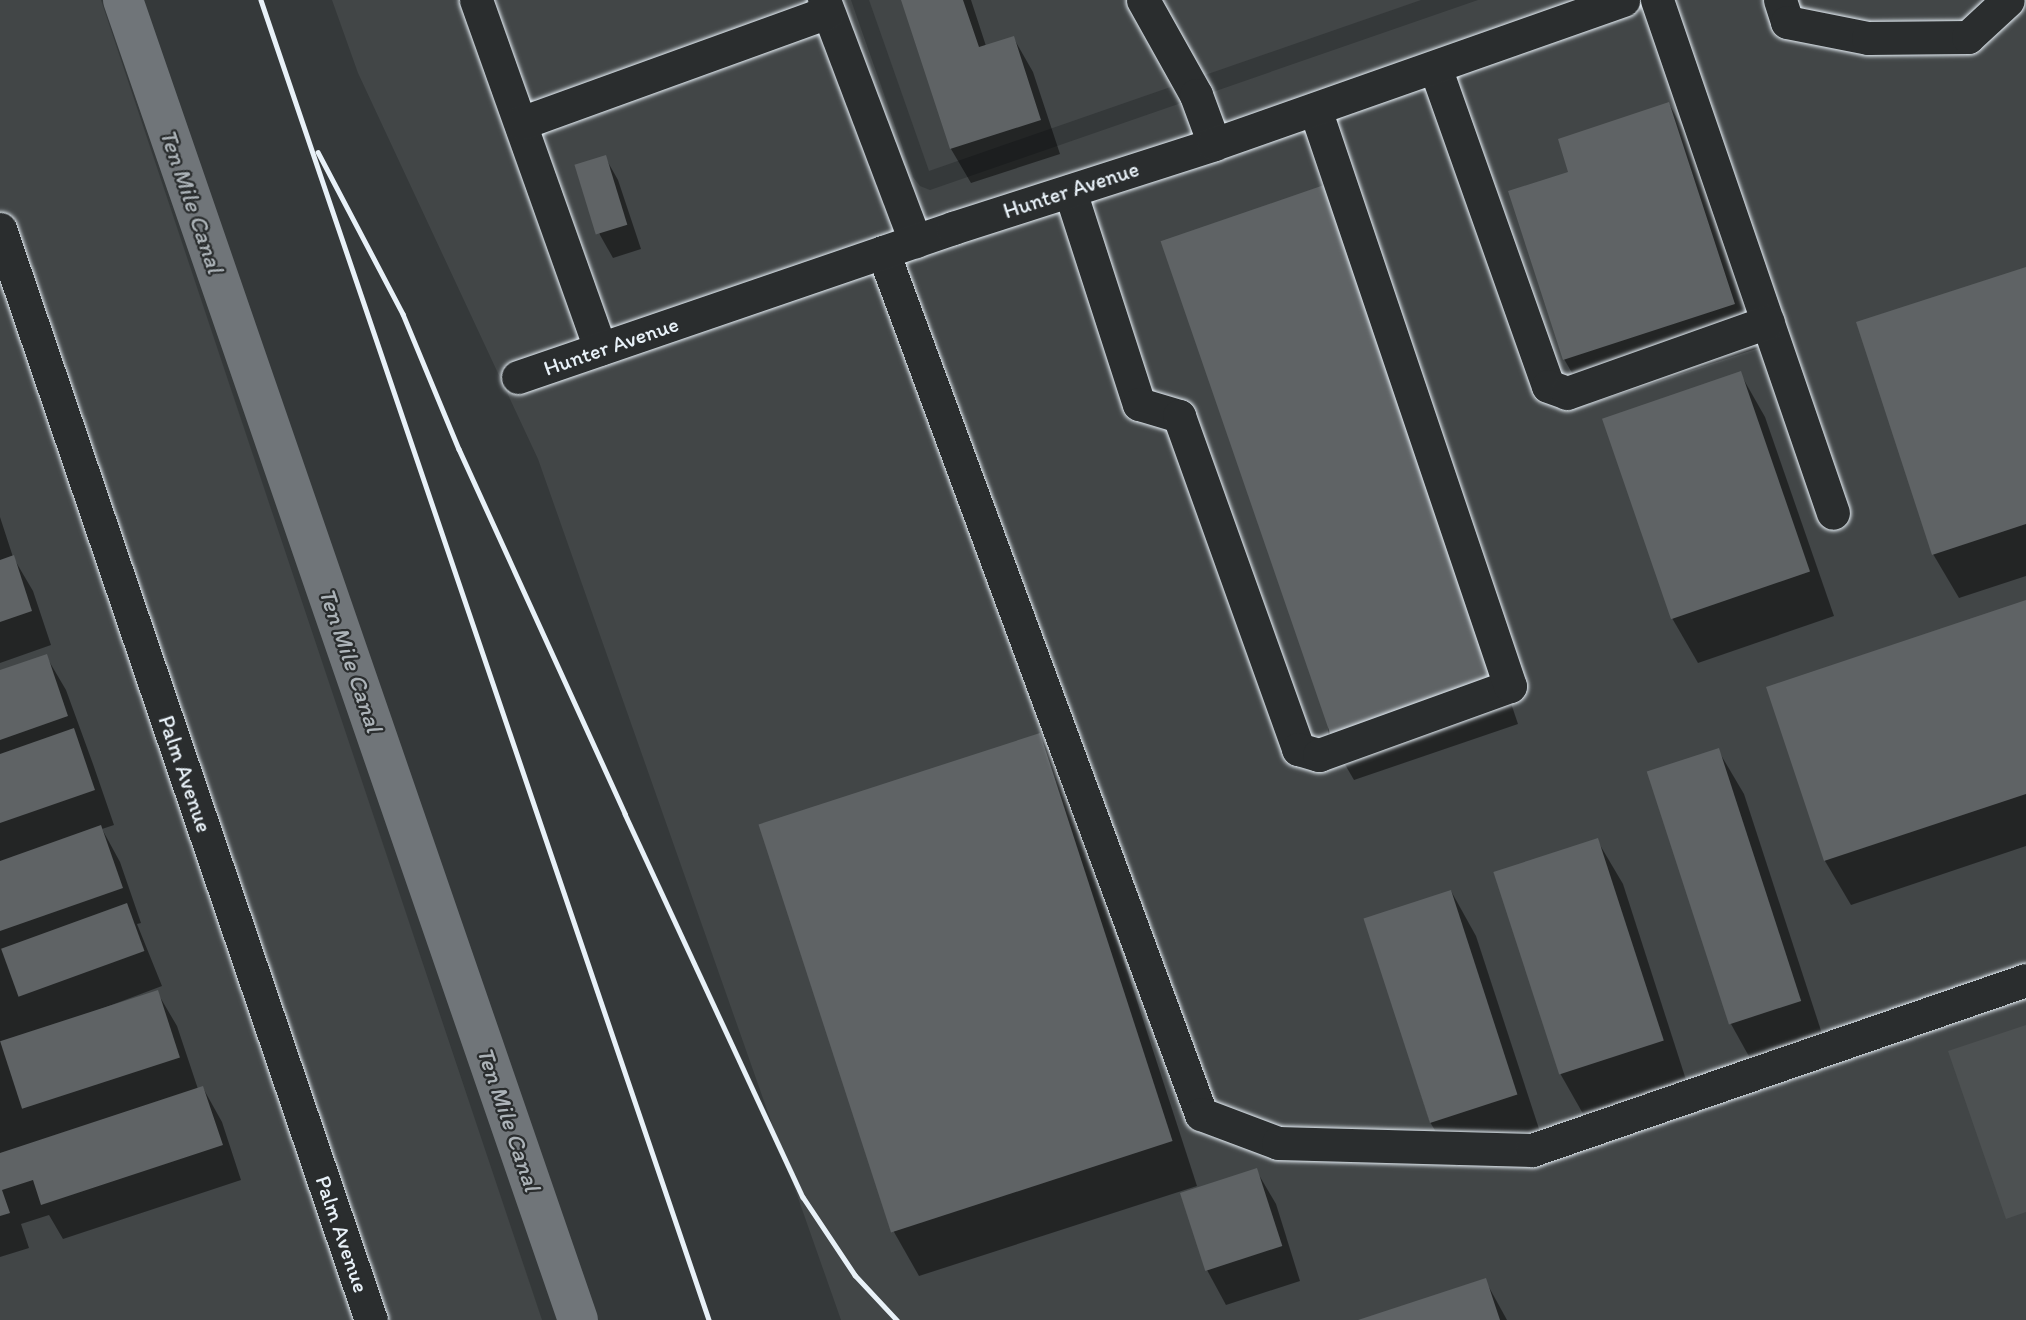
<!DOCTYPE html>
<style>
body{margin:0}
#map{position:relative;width:2026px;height:1320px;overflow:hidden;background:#35393a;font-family:Itim,sans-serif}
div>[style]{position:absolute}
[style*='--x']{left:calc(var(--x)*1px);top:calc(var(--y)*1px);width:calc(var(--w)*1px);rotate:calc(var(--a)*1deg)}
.built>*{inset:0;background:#424647}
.green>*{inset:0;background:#4d5152}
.shadow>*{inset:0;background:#0007}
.canal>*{height:40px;margin:-20px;padding:0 20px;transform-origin:20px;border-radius:20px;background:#707579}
.building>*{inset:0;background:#5f6365;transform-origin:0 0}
.roads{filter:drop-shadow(0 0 2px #e8f1f8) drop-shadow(0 0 2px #e8f1f8)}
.minor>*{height:33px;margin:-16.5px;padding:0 16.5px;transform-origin:16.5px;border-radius:16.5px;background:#2a2d2e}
.rail>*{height:4.5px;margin:-2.25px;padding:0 2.25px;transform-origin:2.25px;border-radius:2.25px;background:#e8f1f8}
span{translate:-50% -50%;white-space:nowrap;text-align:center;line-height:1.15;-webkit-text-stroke:4.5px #2a2d2e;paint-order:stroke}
.street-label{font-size:22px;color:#e8f1f8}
.water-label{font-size:24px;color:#acb3b8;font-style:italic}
</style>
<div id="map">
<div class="built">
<div style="clip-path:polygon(0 0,101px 0,542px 1320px,0 1320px)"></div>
<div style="clip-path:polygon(332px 0,851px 0,913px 177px,920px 186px,930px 190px,1478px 0,2026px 0,2026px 1320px,841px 1320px,538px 459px,358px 73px)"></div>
<div style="clip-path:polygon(869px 0,1421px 0,929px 171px)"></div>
</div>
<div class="green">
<div style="clip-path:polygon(2026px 1025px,2026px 1212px,2006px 1219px,1948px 1051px)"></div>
</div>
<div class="shadow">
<div style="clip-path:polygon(903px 0,971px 0,986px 46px,1013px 37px,1033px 72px,1060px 154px,971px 183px,951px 149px)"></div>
<div style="clip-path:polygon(1669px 104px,1694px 148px,1759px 348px,1590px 404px,1564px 359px,1570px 173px)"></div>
<div style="clip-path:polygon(605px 157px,618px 180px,641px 249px,613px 258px,600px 235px,577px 166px)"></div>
<div style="clip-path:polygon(1352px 230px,1518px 724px,1354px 780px,1328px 735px)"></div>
<div style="clip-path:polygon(2026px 268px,2026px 576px,1959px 598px,1933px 554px)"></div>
<div style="clip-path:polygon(1740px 373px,1765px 417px,1834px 616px,1698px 663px,1672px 618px)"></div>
<div style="clip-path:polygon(0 517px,13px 557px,33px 591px,51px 645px,0 663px)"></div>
<div style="clip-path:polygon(2026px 602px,2026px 846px,1851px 905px,1825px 861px,1768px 688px)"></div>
<div style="clip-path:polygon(46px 656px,66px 690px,93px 764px,114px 825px,102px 829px,120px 862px,141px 923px,137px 924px,162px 986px,77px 1018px,157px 992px,177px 1026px,198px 1089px,203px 1088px,222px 1122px,241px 1180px,63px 1239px,49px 1215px,21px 1224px,29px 1248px,0 1257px,0 672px)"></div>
<div style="clip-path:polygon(1039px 735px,1065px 779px,1197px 1186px,919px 1276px,894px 1232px,761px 826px)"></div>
<div style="clip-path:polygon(1718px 750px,1744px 794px,1826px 1046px,1756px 1069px,1731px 1024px)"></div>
<div style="clip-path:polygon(1597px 840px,1623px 884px,1688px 1086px,1586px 1119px,1561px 1075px,1495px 873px)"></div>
<div style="clip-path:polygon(1451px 891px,1476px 936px,1542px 1138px,1456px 1166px,1430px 1122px,1365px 919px)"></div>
<div style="clip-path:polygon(1256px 1170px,1276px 1204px,1300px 1281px,1226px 1305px,1207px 1270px)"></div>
<div style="clip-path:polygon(1485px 1280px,1507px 1320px,1361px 1320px)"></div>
</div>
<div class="canal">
<div style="--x:123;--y:0;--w:1396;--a:70.98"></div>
</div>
<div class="building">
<div style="clip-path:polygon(901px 0,963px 0,979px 47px,1014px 36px,1041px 120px,950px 149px)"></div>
<div style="clip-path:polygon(1669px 102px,1735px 304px,1563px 360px,1508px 191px,1568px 172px,1558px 139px)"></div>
<div style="left:606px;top:155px;width:73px;height:33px;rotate:73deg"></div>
<div style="left:1327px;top:184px;width:523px;height:176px;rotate:71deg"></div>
<div style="clip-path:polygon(2026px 267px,2026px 524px,1932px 555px,1856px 322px)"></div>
<div style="left:1741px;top:371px;width:212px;height:147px;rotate:71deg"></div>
<div style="clip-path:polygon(14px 555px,32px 611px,0 622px,0 560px)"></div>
<div style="clip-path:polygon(2026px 600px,2026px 794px,1824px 861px,1766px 687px)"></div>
<div style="clip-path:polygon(47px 654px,68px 716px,0 740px,0 670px)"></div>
<div style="clip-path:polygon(74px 728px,95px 790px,0 823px,0 754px)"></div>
<div style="left:1040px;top:733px;width:429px;height:296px;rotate:72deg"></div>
<div style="left:1719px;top:748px;width:266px;height:76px;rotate:72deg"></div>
<div style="clip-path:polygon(101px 825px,123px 888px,0 931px,0 861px)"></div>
<div style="left:1598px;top:838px;width:213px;height:110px;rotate:72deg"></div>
<div style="left:1451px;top:890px;width:215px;height:92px;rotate:72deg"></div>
<div style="left:127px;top:903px;width:51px;height:134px;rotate:70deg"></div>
<div style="left:158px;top:990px;width:71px;height:166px;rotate:72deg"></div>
<div style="clip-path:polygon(203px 1086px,223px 1145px,41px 1205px,33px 1180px,2px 1190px,10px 1213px,0 1216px,0 1153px)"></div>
<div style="left:1257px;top:1168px;width:82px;height:81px;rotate:72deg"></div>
<div style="clip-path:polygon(1486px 1278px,1500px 1320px,1358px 1320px)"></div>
</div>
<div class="roads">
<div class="minor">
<div style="--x:476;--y:0;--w:370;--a:70.4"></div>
<div style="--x:824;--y:0;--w:258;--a:69.3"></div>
<div style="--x:1143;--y:0;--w:109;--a:60.8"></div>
<div style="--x:1196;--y:95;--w:52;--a:69.8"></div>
<div style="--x:1657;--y:0;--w:542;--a:71.06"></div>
<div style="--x:1780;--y:0;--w:23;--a:72"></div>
<div style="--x:1787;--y:22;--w:83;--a:11.2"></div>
<div style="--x:1868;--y:38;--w:100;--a:-0.6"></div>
<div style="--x:1968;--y:37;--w:54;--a:-42.8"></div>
<div style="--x:1435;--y:67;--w:338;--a:70.5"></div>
<div style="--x:1548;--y:386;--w:20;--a:20"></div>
<div style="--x:1567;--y:393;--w:213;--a:-19.5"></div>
<div style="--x:521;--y:123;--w:326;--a:-19.9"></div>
<div style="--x:1070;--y:191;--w:224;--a:72.1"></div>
<div style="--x:1139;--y:404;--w:42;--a:16.7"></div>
<div style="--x:1179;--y:416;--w:354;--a:70.3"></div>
<div style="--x:1298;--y:749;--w:22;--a:16"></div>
<div style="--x:1319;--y:755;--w:203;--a:-19.9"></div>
<div style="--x:1510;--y:686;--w:609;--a:-108.67"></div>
<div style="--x:0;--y:229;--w:1152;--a:71.22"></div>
<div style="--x:883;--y:252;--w:919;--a:69.75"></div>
<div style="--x:1201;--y:1114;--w:82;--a:20.6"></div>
<div style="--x:1278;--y:1143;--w:254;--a:1.6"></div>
<div style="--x:1532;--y:1150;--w:522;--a:-18.99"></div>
<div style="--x:518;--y:377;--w:460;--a:-18.9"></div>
<div style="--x:953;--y:228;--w:274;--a:-17.8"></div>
<div style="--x:1214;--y:144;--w:434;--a:-19.4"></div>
</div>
</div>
<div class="rail">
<div style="--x:261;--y:0;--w:1394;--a:71.25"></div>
<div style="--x:318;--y:152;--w:183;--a:62.3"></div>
<div style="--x:403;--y:314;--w:146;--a:67.5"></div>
<div style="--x:459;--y:449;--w:401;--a:65.5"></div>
<div style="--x:625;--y:814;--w:422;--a:65.1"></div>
<div style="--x:803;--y:1197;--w:94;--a:56.3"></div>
<div style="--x:855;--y:1275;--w:62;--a:47"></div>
</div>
<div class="street-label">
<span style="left:1071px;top:190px;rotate:-18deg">Hunter Avenue</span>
<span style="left:611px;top:346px;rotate:-19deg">Hunter Avenue</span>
<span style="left:185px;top:774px;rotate:71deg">Palm Avenue</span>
<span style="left:342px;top:1234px;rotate:71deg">Palm Avenue</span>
</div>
<div class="water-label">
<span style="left:192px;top:201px;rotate:71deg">Ten Mile Canal</span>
<span style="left:351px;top:660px;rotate:71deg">Ten Mile Canal</span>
<span style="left:509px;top:1119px;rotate:71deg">Ten Mile Canal</span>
</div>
</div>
